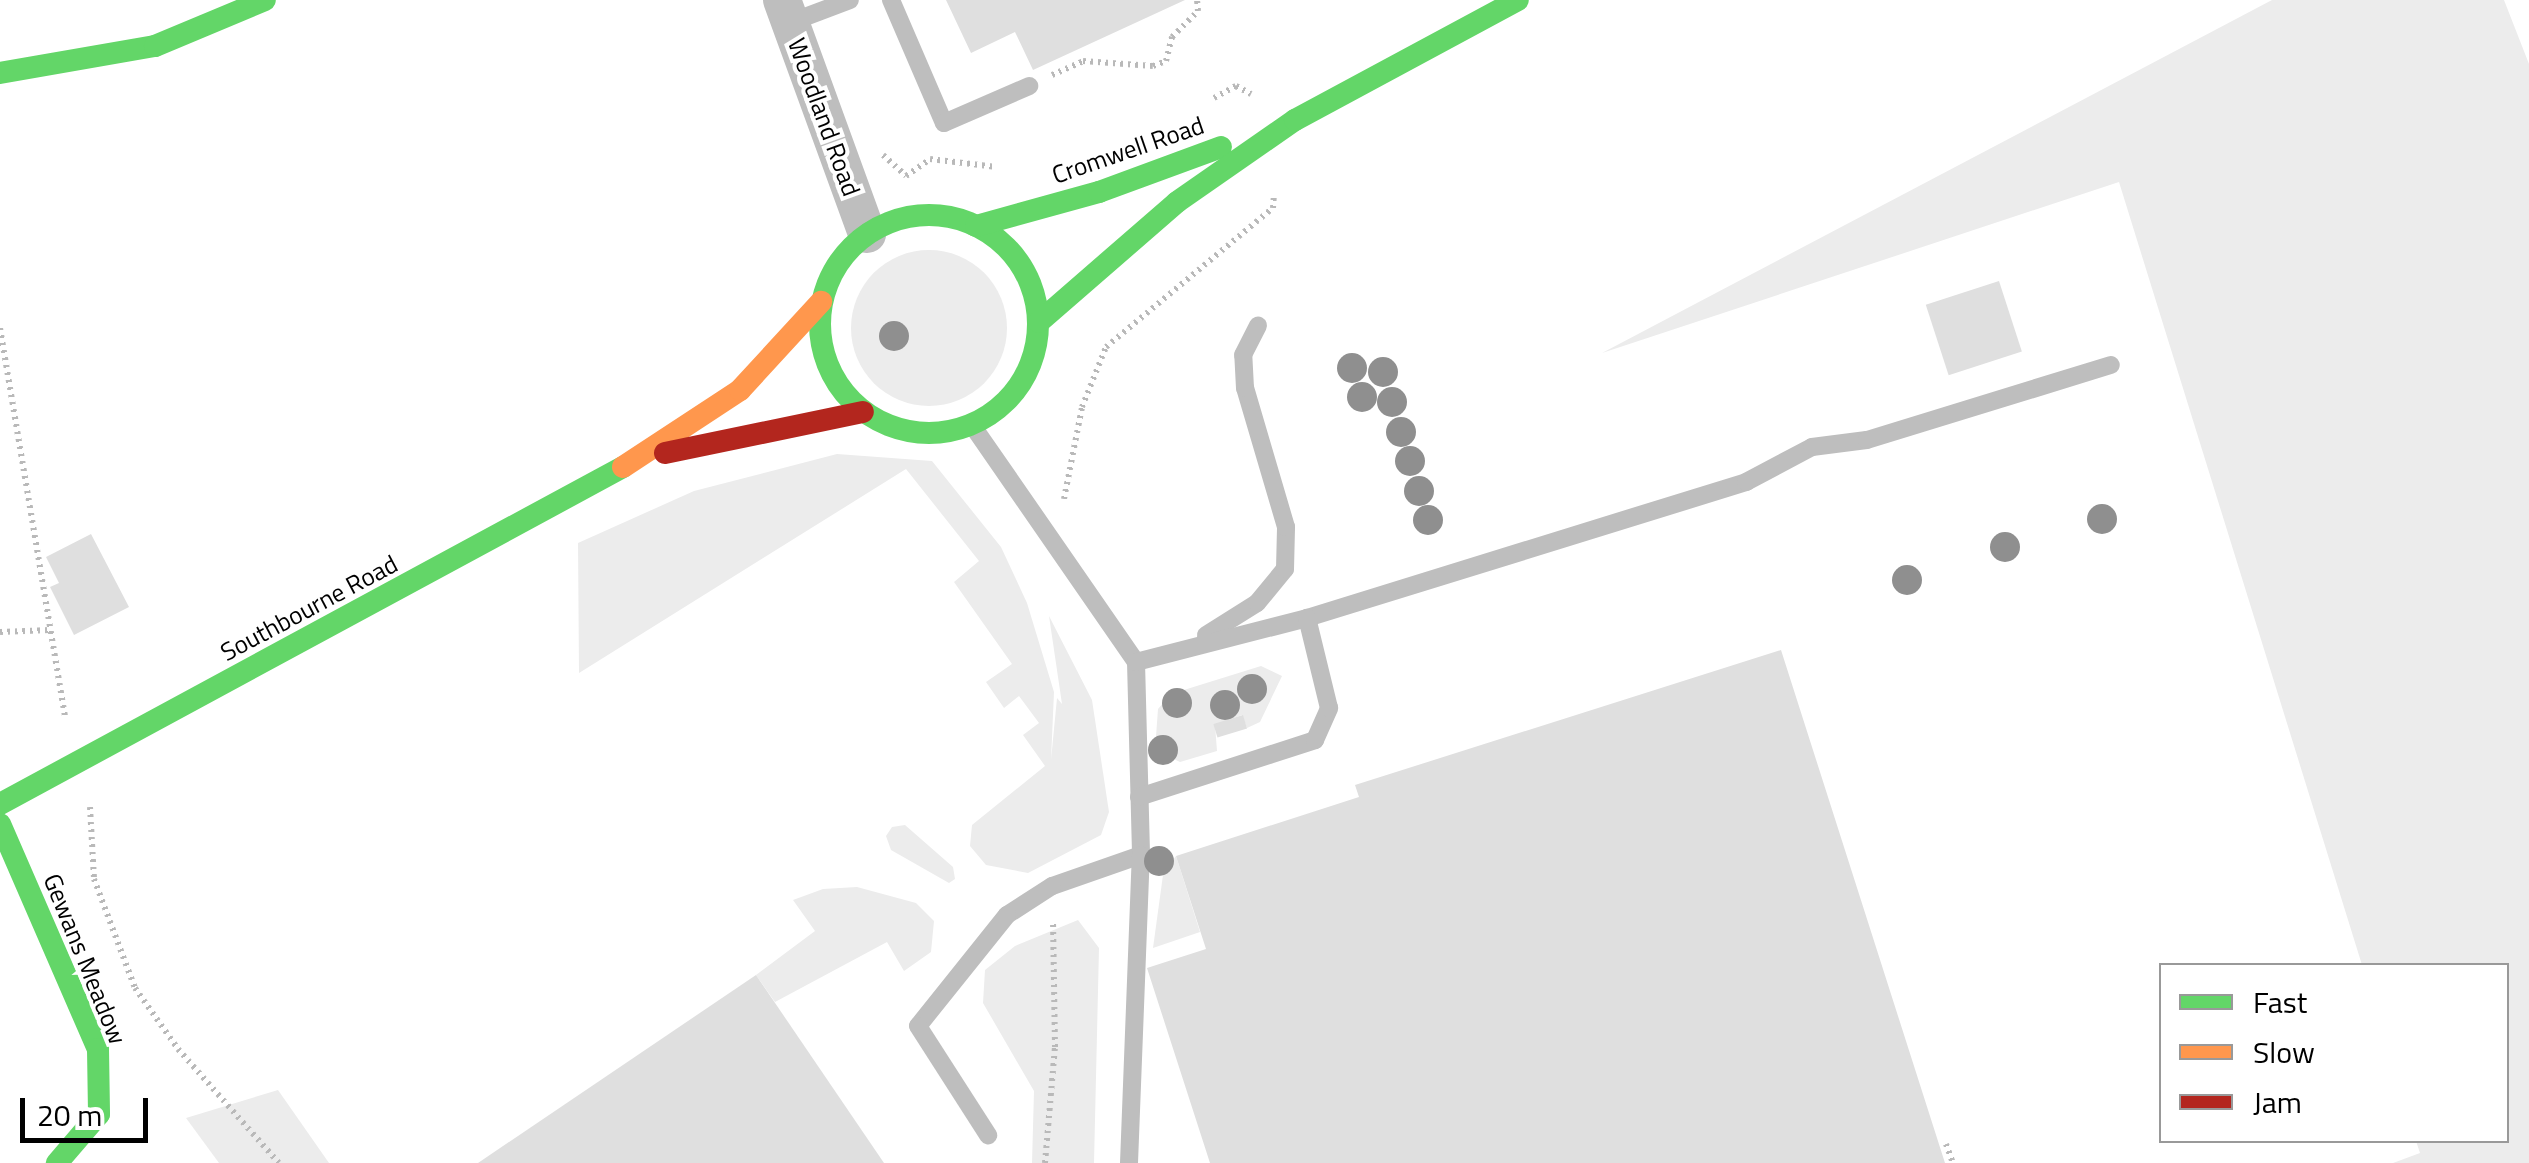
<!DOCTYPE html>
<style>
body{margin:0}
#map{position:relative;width:2529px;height:1163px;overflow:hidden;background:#fff;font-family:"Titillium Web",sans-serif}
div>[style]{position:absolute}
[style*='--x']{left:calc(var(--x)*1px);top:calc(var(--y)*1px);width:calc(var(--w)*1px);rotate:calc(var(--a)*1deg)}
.green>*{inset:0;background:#ececec}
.round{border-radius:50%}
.building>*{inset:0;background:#dfdfdf;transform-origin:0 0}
.path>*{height:6px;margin-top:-3px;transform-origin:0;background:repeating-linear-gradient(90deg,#b9b9b9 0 2.5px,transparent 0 7.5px)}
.lane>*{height:18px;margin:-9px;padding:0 9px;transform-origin:9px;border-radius:9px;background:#bebebe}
.street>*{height:38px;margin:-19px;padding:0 19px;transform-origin:19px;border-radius:19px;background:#bebebe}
.fast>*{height:22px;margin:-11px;padding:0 11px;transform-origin:11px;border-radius:11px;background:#63d668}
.fast>.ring{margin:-11px;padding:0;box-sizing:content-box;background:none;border:22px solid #63d668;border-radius:50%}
.slow>*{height:22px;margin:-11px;padding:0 11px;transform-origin:11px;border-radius:11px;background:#ff974d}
.jam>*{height:22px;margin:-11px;padding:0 11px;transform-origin:11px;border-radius:11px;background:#b3261e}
.trees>*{width:30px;height:30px;margin:-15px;border-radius:50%;background:#8f8f8f}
span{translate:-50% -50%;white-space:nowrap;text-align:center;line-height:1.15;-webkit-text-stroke:8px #fff;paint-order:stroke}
.street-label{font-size:25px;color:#000}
.legend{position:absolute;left:2159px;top:963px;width:350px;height:180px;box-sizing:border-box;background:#fff;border:2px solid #999;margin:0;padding:12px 18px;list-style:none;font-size:30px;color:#000}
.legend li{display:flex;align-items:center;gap:20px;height:50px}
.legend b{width:50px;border:2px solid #999}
.scale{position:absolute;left:20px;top:1098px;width:128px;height:45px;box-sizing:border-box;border:5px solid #000;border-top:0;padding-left:12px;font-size:30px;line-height:35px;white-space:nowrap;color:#000;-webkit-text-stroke:8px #fff;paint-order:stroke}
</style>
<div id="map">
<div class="green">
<div style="clip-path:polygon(2272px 0,2504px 0,2529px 64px,2529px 1163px,2393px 1163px,2420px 1153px,2416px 1141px,2506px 1140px,2506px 966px,2362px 965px,2119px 182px,1602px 353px)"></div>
<div class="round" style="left:851px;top:250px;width:156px;height:156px"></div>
<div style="clip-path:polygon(837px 454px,932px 461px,1001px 547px,1027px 603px,1054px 692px,1051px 760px,1057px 698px,1062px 704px,1049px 616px,1092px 700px,1109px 812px,1101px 835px,1028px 873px,986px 865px,970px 846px,972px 825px,1045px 766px,1023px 735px,1039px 723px,1019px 696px,1004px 708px,986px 682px,1012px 664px,954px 582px,979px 561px,906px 469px,579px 673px,578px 543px,694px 491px)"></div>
<div style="clip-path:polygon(1261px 666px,1282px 676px,1260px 722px,1247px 728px,1242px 715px,1215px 725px,1217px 751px,1180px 762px,1155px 750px,1158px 709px,1171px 694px)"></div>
<div style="clip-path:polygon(905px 825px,953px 867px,955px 879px,949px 883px,891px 850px,886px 836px,892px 827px)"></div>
<div style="clip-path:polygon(1176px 856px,1200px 932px,1153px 948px,1163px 875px)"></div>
<div style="clip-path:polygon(857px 887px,916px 903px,934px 921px,931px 952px,904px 971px,887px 942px,775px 1002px,756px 975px,815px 931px,793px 900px,823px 889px)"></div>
<div style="clip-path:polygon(1078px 920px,1099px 948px,1094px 1163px,1032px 1163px,1034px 1091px,983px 1003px,985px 970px,1015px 946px)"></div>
<div style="clip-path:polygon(278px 1090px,329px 1163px,219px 1163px,186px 1118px)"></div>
</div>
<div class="building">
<div style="clip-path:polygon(946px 0,1185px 0,1033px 70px,1015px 32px,971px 53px)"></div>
<div style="left:1999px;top:281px;width:74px;height:77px;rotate:72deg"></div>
<div style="clip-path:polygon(91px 534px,129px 607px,74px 635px,50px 587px,59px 583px,46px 557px)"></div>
<div style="clip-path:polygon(1781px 650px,1945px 1163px,1210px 1163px,1147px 968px,1206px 949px,1176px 856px,1359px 797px,1355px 785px)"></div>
<div style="left:1243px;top:715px;width:14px;height:31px;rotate:73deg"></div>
<div style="clip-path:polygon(756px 975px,884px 1163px,478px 1163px)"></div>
</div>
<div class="path">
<div style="--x:1052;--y:75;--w:34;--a:-24"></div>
<div style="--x:1083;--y:61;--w:70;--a:4.1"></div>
<div style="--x:1153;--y:66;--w:14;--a:-21"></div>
<div style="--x:1166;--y:61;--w:25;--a:-76"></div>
<div style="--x:1172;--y:37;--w:37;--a:-45"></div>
<div style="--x:1198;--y:11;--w:11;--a:-95"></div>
<div style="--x:1214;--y:98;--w:25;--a:-29"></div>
<div style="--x:1236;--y:86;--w:17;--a:28"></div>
<div style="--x:883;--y:155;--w:31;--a:42"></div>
<div style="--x:906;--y:176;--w:29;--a:-35"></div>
<div style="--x:930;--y:159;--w:67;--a:6.8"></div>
<div style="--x:0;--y:328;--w:393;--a:80.5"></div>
<div style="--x:1064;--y:499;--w:94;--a:-78.9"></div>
<div style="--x:1082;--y:407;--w:65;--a:-68.2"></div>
<div style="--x:1106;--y:347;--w:217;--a:-39.8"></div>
<div style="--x:1273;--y:208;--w:14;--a:-86"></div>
<div style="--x:0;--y:632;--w:50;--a:-2.3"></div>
<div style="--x:90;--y:807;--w:72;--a:86.8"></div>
<div style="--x:94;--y:879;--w:116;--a:69.4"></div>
<div style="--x:135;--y:988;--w:75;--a:54.8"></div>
<div style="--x:178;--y:1049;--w:152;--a:48.5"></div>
<div style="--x:1946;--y:1144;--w:20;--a:70"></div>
<div style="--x:1045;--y:1163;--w:116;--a:-85.1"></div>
<div style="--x:1055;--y:1047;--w:125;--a:-90.9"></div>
</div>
<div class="lane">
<div style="--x:891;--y:0;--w:134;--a:66.7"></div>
<div style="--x:944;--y:123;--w:93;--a:-23.5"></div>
<div style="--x:789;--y:23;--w:65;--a:-20.7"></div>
<div style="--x:972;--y:425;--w:288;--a:55.3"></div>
<div style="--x:1136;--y:662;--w:193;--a:88.5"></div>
<div style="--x:1141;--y:855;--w:94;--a:160.8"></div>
<div style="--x:1052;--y:886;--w:54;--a:147.2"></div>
<div style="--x:1007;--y:915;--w:142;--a:128.7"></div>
<div style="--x:918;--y:1026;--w:130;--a:57.3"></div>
<div style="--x:1206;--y:635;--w:60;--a:-32.1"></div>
<div style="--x:1257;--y:603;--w:44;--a:-50.5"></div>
<div style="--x:1285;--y:569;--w:42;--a:-88.6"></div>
<div style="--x:1286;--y:527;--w:145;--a:-106.4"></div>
<div style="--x:1245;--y:388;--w:33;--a:-93"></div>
<div style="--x:1243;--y:355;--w:33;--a:-63"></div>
<div style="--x:1136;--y:662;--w:177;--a:-14.4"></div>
<div style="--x:1307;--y:618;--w:460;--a:-17.2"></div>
<div style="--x:1746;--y:482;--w:75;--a:-27.9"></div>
<div style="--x:1812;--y:447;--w:55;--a:-7.3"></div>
<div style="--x:1867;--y:440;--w:255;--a:-17.1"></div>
<div style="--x:1139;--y:797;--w:185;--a:-17.9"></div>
<div style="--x:1315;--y:740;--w:35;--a:-66"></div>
<div style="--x:1329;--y:708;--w:93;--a:-103.7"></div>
<div style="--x:1129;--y:1163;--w:308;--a:-87.8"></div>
</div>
<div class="street">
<div style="--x:782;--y:0;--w:249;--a:70"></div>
</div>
<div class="fast">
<div style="--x:0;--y:73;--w:157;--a:-9.9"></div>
<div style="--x:155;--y:46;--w:119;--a:-22.7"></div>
<div class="ring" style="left:820px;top:215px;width:196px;height:196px"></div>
<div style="--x:976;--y:226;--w:128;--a:-15.5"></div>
<div style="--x:1099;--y:192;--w:130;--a:-20.2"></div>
<div style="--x:1039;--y:322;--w:183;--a:-41"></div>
<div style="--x:1177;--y:202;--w:144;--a:-34.8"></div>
<div style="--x:1295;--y:120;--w:253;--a:-28.3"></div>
<div style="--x:0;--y:804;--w:708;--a:-28.41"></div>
<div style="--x:0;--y:824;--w:245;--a:66.5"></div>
<div style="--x:98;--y:1049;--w:65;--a:89.1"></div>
<div style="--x:99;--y:1114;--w:65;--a:130.6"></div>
</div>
<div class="slow">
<div style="--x:623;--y:467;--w:140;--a:-33.3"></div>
<div style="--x:740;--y:390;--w:120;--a:-47.4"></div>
</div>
<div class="jam">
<div style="--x:665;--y:453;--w:202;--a:-11.7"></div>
</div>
<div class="trees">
<div style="left:894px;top:336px"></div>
<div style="left:1352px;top:368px"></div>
<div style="left:1383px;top:372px"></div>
<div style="left:1362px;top:397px"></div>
<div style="left:1392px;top:402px"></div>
<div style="left:1401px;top:432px"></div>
<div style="left:1410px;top:461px"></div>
<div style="left:1419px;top:491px"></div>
<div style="left:2102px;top:519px"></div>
<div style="left:1428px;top:520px"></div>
<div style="left:2005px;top:547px"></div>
<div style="left:1907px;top:580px"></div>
<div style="left:1252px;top:689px"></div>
<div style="left:1177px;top:703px"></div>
<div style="left:1225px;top:705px"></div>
<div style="left:1163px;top:750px"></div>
<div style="left:1159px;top:861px"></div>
</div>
<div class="street-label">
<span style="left:824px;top:117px;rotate:70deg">Woodland Road</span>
<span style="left:1128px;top:150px;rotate:-19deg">Cromwell Road</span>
<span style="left:309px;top:608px;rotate:-28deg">Southbourne Road</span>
<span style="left:85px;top:959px;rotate:68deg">Gewans Meadow</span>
</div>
<ul class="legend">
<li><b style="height:12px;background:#63d668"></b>Fast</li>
<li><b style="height:12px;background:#ff974d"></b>Slow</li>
<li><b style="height:12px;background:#b3261e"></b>Jam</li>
</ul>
<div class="scale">20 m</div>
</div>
